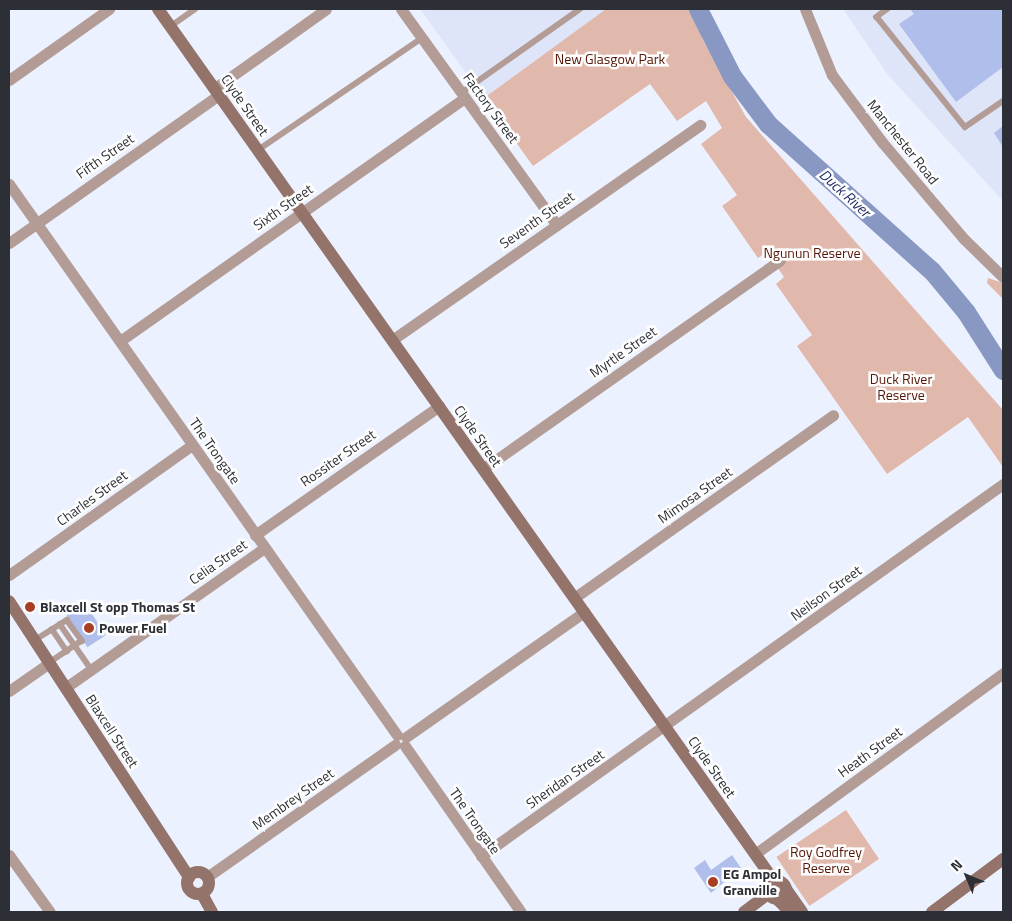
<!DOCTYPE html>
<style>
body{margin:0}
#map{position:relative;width:1012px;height:921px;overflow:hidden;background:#ecf1ff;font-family:"Titillium Web",sans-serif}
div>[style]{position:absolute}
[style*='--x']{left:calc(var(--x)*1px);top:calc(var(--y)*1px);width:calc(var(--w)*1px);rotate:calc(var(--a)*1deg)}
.built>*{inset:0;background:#dee5f9}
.green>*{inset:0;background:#e1b8ac;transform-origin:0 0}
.river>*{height:19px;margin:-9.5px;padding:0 9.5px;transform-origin:9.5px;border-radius:9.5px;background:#8998c3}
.building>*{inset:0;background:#afbeeb;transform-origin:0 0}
.lane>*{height:5.5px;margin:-2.75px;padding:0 2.75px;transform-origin:2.75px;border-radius:2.75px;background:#b39c95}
.street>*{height:11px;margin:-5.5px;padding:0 5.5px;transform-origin:5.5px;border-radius:5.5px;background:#b39c95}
.secondary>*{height:12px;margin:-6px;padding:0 6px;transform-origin:6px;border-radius:6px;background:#94736a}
.secondary>.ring{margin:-6px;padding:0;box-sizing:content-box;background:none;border:12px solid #94736a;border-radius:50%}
.dots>*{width:14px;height:14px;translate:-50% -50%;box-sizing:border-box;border:2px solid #fefefe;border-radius:50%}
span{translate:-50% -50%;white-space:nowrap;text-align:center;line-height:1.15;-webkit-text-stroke:5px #fefefe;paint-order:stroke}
.park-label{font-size:14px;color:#561707}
.street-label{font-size:14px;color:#2d2f36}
.poi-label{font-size:14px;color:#2d2f36;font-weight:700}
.left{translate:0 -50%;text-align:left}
.water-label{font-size:15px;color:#1f2c61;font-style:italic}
.frame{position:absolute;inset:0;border:10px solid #2d2f36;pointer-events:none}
.north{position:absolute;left:942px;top:851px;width:50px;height:50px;-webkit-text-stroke:4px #fefefe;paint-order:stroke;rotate:315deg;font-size:14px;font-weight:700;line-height:20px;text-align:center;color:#2d2f36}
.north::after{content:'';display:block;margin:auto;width:18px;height:22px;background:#2d2f36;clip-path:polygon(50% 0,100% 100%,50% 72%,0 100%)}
</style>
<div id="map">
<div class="built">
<div style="clip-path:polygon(420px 9px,606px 9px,484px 98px)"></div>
<div style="clip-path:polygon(843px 9px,1003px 9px,1003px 201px,888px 75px)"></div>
</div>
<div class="green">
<div style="clip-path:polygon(606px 9px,692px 9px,703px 40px,746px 117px,1003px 410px,1003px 467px,968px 417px,887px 474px,797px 346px,812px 335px,776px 284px,784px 277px,767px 252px,758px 258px,722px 206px,737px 195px,701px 144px,722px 128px,706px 101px,677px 121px,650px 84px,533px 166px,484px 98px)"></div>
<div style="clip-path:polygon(988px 278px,1003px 283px,1003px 299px,987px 283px)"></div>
<div style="left:846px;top:810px;width:59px;height:84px;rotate:56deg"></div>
</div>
<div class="river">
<div style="--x:698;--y:9;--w:75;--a:63.1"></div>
<div style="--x:732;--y:76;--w:60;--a:53.1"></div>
<div style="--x:768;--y:124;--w:220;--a:41.9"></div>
<div style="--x:932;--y:271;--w:53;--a:50.3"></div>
<div style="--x:966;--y:312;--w:69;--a:57.5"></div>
</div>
<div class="building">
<div style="clip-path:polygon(910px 9px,1003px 9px,1003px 67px,956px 102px,899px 24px,914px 14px)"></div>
<div style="clip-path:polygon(1003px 126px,1003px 147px,994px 133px)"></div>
<div style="left:83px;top:600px;width:42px;height:22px;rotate:57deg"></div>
<div style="clip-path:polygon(732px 855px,741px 868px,711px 893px,694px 868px,705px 860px,711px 870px)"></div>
</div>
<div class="lane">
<div style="--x:888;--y:9;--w:14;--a:144"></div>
<div style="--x:877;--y:17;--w:141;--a:51.3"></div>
<div style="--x:965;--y:127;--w:46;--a:-34.4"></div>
<div style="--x:171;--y:26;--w:29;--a:-35"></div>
<div style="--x:461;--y:93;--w:146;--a:-35.2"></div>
<div style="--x:258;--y:150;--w:199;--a:-34.3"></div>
<div style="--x:60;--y:624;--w:55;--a:55.4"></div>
<div style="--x:52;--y:629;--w:27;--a:56"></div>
<div style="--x:35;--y:640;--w:38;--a:-32"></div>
<div style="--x:67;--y:620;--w:26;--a:54"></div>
<div style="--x:82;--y:641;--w:40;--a:146"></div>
</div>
<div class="street">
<div style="--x:401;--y:9;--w:266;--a:54.2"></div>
<div style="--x:805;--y:9;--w:71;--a:67.8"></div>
<div style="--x:832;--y:75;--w:84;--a:53.3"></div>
<div style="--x:882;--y:142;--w:127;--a:49.8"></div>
<div style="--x:964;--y:239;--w:54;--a:44.3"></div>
<div style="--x:9;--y:80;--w:123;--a:-35.4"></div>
<div style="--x:215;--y:88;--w:136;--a:-35.4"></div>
<div style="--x:9;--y:184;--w:674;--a:54.85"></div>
<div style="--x:9;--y:243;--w:257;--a:-35.2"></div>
<div style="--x:392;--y:340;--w:376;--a:-34.9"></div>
<div style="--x:120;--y:341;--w:422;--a:-35.2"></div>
<div style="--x:483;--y:469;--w:363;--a:-35.1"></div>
<div style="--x:255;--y:535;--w:225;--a:-35"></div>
<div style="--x:9;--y:575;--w:224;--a:-35.4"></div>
<div style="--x:574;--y:598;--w:317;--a:-35.2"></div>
<div style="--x:65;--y:688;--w:243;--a:-35.1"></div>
<div style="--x:9;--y:691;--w:49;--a:-35"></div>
<div style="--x:406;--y:737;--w:218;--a:-35.1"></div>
<div style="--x:405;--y:746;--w:203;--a:55.1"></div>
<div style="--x:755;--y:854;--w:307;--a:-36.1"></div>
<div style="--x:9;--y:855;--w:70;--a:54.3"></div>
<div style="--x:481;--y:856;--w:641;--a:-35.48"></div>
<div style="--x:207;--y:877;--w:230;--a:-35.1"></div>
</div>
<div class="secondary">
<div style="--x:158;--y:9;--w:1068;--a:54.76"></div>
<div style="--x:9;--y:601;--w:330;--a:56.9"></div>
<div class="ring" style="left:187px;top:872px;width:10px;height:10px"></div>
<div class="ring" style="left:768px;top:881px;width:6px;height:6px"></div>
<div style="--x:786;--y:889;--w:28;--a:55"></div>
<div style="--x:202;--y:894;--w:21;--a:61"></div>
<div style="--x:777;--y:899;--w:18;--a:45"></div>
<div style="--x:744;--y:912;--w:30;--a:-37"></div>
<div style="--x:932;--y:912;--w:89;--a:-36.7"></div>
</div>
<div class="dots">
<div style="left:30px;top:607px;background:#a73f23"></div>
<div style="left:89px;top:628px;background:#a73f23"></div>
<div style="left:713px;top:882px;background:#a73f23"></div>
</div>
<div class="park-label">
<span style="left:610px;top:59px">New Glasgow Park</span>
<span style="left:812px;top:253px">Ngunun Reserve</span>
<span style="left:901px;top:387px">Duck River<br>Reserve</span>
<span style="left:826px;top:860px">Roy Godfrey<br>Reserve</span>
</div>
<div class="street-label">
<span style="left:245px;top:105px;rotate:55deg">Clyde Street</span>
<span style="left:491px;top:108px;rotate:54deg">Factory Street</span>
<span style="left:903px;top:142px;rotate:51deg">Manchester Road</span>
<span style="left:105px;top:156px;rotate:-35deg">Fifth Street</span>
<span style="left:283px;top:207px;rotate:-35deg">Sixth Street</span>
<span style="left:537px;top:220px;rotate:-35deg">Seventh Street</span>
<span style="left:623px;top:352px;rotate:-35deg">Myrtle Street</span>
<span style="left:478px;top:436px;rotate:55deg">Clyde Street</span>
<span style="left:215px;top:451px;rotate:55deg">The Trongate</span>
<span style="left:338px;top:458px;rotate:-35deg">Rossiter Street</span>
<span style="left:695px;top:495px;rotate:-35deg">Mimosa Street</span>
<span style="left:92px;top:498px;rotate:-36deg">Charles Street</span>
<span style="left:218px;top:562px;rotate:-35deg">Celia Street</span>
<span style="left:826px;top:593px;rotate:-36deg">Neilson Street</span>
<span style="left:112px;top:731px;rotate:57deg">Blaxcell Street</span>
<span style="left:870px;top:752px;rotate:-36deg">Heath Street</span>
<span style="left:712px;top:767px;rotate:55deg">Clyde Street</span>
<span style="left:565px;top:779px;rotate:-35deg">Sheridan Street</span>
<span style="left:293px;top:799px;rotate:-35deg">Membrey Street</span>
<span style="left:475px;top:821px;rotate:55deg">The Trongate</span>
</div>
<div class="poi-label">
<span class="left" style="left:40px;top:607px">Blaxcell St opp Thomas St</span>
<span class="left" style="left:99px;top:628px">Power Fuel</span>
<span class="left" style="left:723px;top:882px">EG Ampol<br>Granville</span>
</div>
<div class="water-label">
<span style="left:845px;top:193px;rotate:42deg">Duck River</span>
</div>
<div class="frame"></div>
<div class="north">N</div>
</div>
